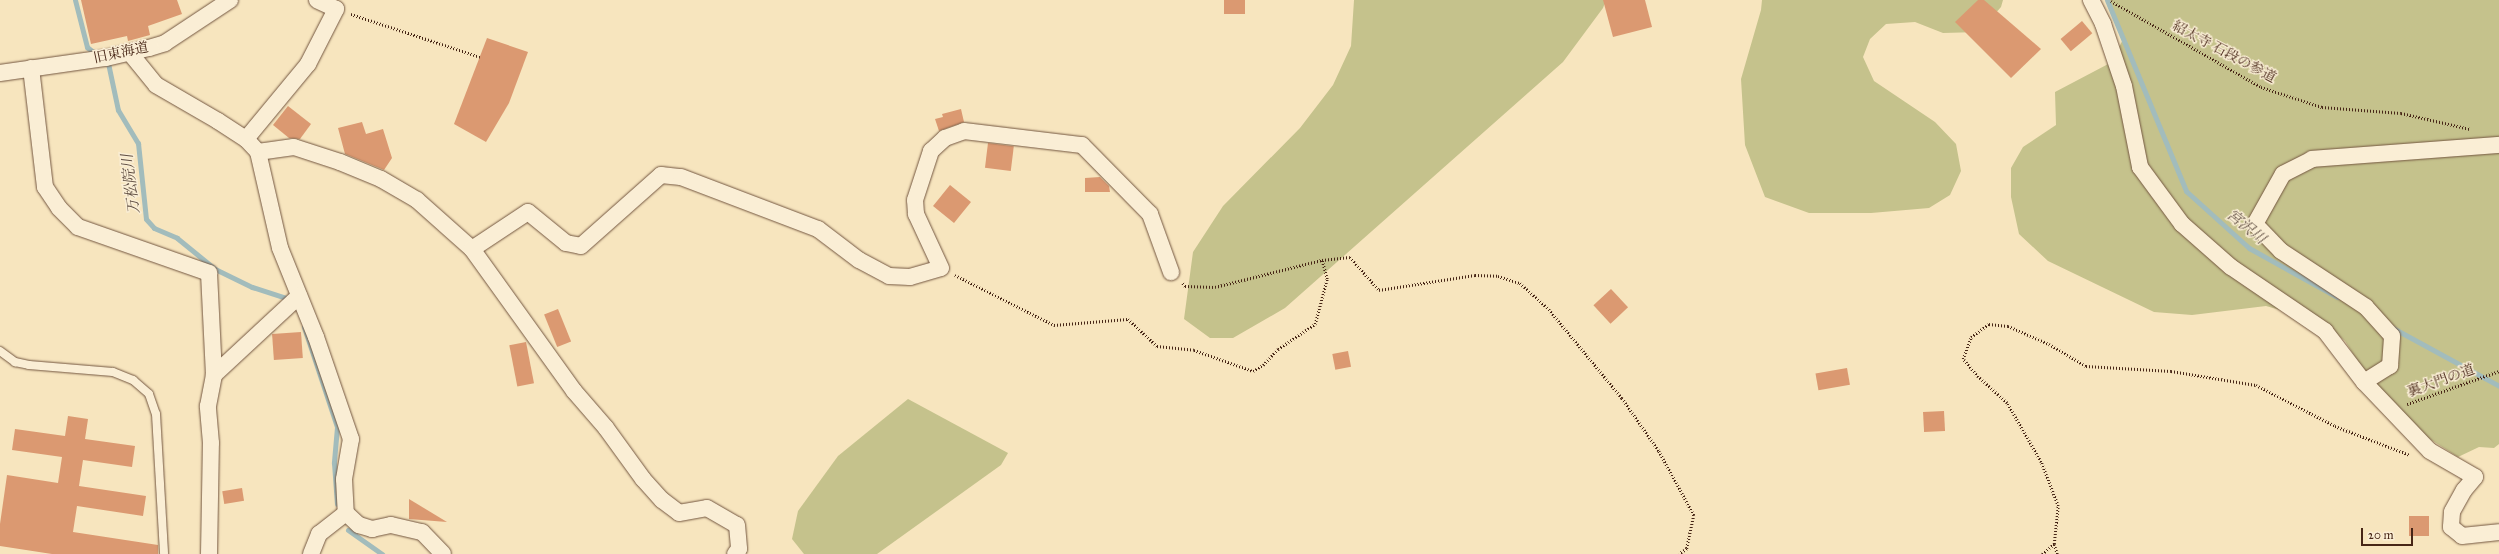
<!DOCTYPE html>
<meta charset="utf-8">
<style>
body{margin:0}
#map{position:relative;width:2499px;height:554px;overflow:hidden;background:#f7e5be;font-family:"IM FELL Great Primer","Noto Serif JP",serif}
div>[style]{position:absolute}
[style*='--x']{left:calc(var(--x)*1px);top:calc(var(--y)*1px);width:calc(var(--w)*1px);rotate:calc(var(--a)*1deg)}
.green>*{inset:0;background:#c5c28c}
.stream>*{height:5px;margin:-2.5px;padding:0 2.5px;transform-origin:2.5px;border-radius:2.5px;background:#a2bcbc}
.building>*{inset:0;background:#db9971;transform-origin:0 0}
.path>*{height:2.5px;margin-top:-1.25px;transform-origin:0;background:repeating-linear-gradient(90deg,#472616 0 1px,transparent 0 3px)}
.roads{filter:drop-shadow(0 0 1px #735640) drop-shadow(0 0 1px #735640)}
.service>*{height:8px;margin:-4px;padding:0 4px;transform-origin:4px;border-radius:4px;background:#faeed5}
.minor>*{height:16px;margin:-8px;padding:0 8px;transform-origin:8px;border-radius:8px;background:#faeed5}
span{translate:-50% -50%;white-space:nowrap;text-align:center;line-height:1.15;-webkit-text-stroke:3px #faeed5;paint-order:stroke}
.street-label{font-size:14px;color:#472616}
.water-label{font-size:15px;color:#5e4c40;font-style:italic}
.scale{position:absolute;left:2361px;top:528px;width:52px;height:18px;box-sizing:border-box;border:2px solid #472616;border-top:0;padding-left:5px;font-size:12px;line-height:14px;white-space:nowrap;color:#472616;-webkit-text-stroke:3px #faeed5;paint-order:stroke}
</style>
<div id="map">
<div class="green">
<div style="clip-path:polygon(1354px 0,1606px 0,1603px 8px,1563px 62px,1285px 308px,1233px 338px,1210px 338px,1184px 319px,1193px 252px,1223px 206px,1300px 128px,1333px 85px,1351px 46px)"></div>
<div style="clip-path:polygon(1762px 0,2003px 0,2001px 7px,1979px 32px,1943px 33px,1915px 22px,1886px 24px,1870px 39px,1863px 57px,1874px 81px,1935px 122px,1956px 144px,1961px 171px,1950px 195px,1929px 208px,1871px 213px,1809px 213px,1765px 197px,1745px 145px,1741px 79px,1761px 10px)"></div>
<div style="clip-path:polygon(2106px 0,2499px 0,2499px 444px,2494px 448px,2479px 447px,2458px 457px,2425px 436px,2364px 371px,2345px 341px,2323px 322px,2266px 306px,2192px 315px,2154px 312px,2048px 261px,2019px 234px,2011px 197px,2011px 168px,2023px 147px,2056px 125px,2055px 92px,2112px 62px,2124px 37px)"></div>
<div style="clip-path:polygon(908px 399px,1008px 453px,1001px 465px,877px 554px,804px 554px,792px 539px,798px 511px,838px 456px)"></div>
</div>
<div class="stream">
<div style="--x:75;--y:0;--w:49;--a:75.7"></div>
<div style="--x:87;--y:47;--w:13;--a:39"></div>
<div style="--x:2107;--y:0;--w:207;--a:67.5"></div>
<div style="--x:2186;--y:191;--w:85;--a:42.1"></div>
<div style="--x:2249;--y:248;--w:101;--a:29.1"></div>
<div style="--x:105;--y:61;--w:4;--a:34"></div>
<div style="--x:108;--y:63;--w:48;--a:78"></div>
<div style="--x:118;--y:110;--w:39;--a:59"></div>
<div style="--x:138;--y:143;--w:76;--a:84"></div>
<div style="--x:146;--y:219;--w:12;--a:48"></div>
<div style="--x:154;--y:228;--w:25;--a:23"></div>
<div style="--x:177;--y:238;--w:49;--a:39.2"></div>
<div style="--x:215;--y:269;--w:41;--a:25.9"></div>
<div style="--x:252;--y:287;--w:38;--a:18"></div>
<div style="--x:304;--y:327;--w:105;--a:71.7"></div>
<div style="--x:337;--y:427;--w:36;--a:95"></div>
<div style="--x:334;--y:463;--w:41;--a:85.8"></div>
<div style="--x:2391;--y:327;--w:123;--a:28.6"></div>
<div style="--x:348;--y:530;--w:42;--a:35.2"></div>
</div>
<div class="building">
<div style="clip-path:polygon(81px 0,177px 0,182px 14px,148px 26px,150px 35px,128px 41px,127px 36px,91px 44px)"></div>
<div style="left:1224px;top:0;width:21px;height:14px"></div>
<div style="clip-path:polygon(1603px 0,1645px 0,1652px 27px,1613px 37px)"></div>
<div style="clip-path:polygon(1978px 0,1984px 0,2041px 49px,2011px 78px,1955px 22px)"></div>
<div style="left:2082px;top:21px;width:16px;height:28px;rotate:50deg"></div>
<div style="clip-path:polygon(487px 38px,528px 52px,509px 103px,486px 142px,454px 124px)"></div>
<div style="clip-path:polygon(288px 106px,311px 124px,300px 139px,289px 138px,273px 125px)"></div>
<div style="clip-path:polygon(961px 109px,964px 122px,939px 131px,935px 119px,943px 117px,942px 114px)"></div>
<div style="clip-path:polygon(362px 122px,366px 134px,383px 129px,392px 158px,384px 170px,345px 154px,338px 128px)"></div>
<div style="left:988px;top:143px;width:26px;height:25px;rotate:7deg"></div>
<div style="clip-path:polygon(1100px 177px,1109px 186px,1110px 192px,1085px 192px,1085px 178px)"></div>
<div style="left:950px;top:185px;width:27px;height:27px;rotate:39deg"></div>
<div style="left:1611px;top:289px;width:25px;height:24px;rotate:47deg"></div>
<div style="left:558px;top:309px;width:35px;height:15px;rotate:68deg"></div>
<div style="left:301px;top:332px;width:26px;height:29px;rotate:86deg"></div>
<div style="left:526px;top:342px;width:42px;height:17px;rotate:79deg"></div>
<div style="left:1348px;top:351px;width:16px;height:16px;rotate:79deg"></div>
<div style="left:1847px;top:368px;width:17px;height:32px;rotate:80deg"></div>
<div style="left:1944px;top:411px;width:20px;height:21px;rotate:87deg"></div>
<div style="clip-path:polygon(68px 416px,88px 419px,85px 439px,135px 446px,132px 467px,83px 460px,79px 486px,146px 496px,143px 516px,77px 506px,73px 532px,158px 545px,158px 554px,52px 554px,0 546px,0 524px,7px 475px,58px 483px,62px 457px,12px 450px,15px 429px,65px 436px)"></div>
<div style="left:242px;top:488px;width:13px;height:20px;rotate:81deg"></div>
<div style="clip-path:polygon(409px 499px,447px 522px,409px 519px)"></div>
<div style="left:2409px;top:516px;width:20px;height:20px"></div>
</div>
<div class="path">
<div style="--x:2111;--y:1;--w:173;--a:29.8"></div>
<div style="--x:2261;--y:87;--w:64;--a:18.2"></div>
<div style="--x:2322;--y:107;--w:79;--a:4.3"></div>
<div style="--x:2401;--y:113;--w:71;--a:13.1"></div>
<div style="--x:351;--y:14;--w:136;--a:18.4"></div>
<div style="--x:955;--y:275;--w:111;--a:26.8"></div>
<div style="--x:1054;--y:325;--w:74;--a:-4.6"></div>
<div style="--x:1128;--y:319;--w:40;--a:43"></div>
<div style="--x:1157;--y:346;--w:37;--a:6"></div>
<div style="--x:1194;--y:350;--w:63;--a:19.6"></div>
<div style="--x:1253;--y:371;--w:12;--a:-31"></div>
<div style="--x:1263;--y:365;--w:22;--a:-47"></div>
<div style="--x:1278;--y:349;--w:45;--a:-34"></div>
<div style="--x:1315;--y:324;--w:47;--a:-75.1"></div>
<div style="--x:1327;--y:279;--w:20;--a:-105"></div>
<div style="--x:1322;--y:260;--w:28;--a:-6"></div>
<div style="--x:1350;--y:257;--w:44;--a:48.7"></div>
<div style="--x:1379;--y:290;--w:97;--a:-8.9"></div>
<div style="--x:1475;--y:275;--w:23;--a:2"></div>
<div style="--x:1498;--y:276;--w:23;--a:18"></div>
<div style="--x:1520;--y:283;--w:36;--a:42"></div>
<div style="--x:1547;--y:307;--w:118;--a:50.5"></div>
<div style="--x:1622;--y:398;--w:65;--a:55.1"></div>
<div style="--x:1659;--y:451;--w:73;--a:61.3"></div>
<div style="--x:1694;--y:515;--w:35;--a:102"></div>
<div style="--x:1687;--y:549;--w:9;--a:148"></div>
<div style="--x:1183;--y:283;--w:4;--a:56"></div>
<div style="--x:1185;--y:286;--w:30;--a:2"></div>
<div style="--x:1215;--y:287;--w:110;--a:-14.2"></div>
<div style="--x:2407;--y:404;--w:98;--a:-19.7"></div>
<div style="--x:2042;--y:554;--w:16;--a:-40"></div>
<div style="--x:2057;--y:554;--w:10;--a:-107"></div>
<div style="--x:2054;--y:544;--w:38;--a:-84"></div>
<div style="--x:2058;--y:506;--w:47;--a:-111.1"></div>
<div style="--x:2041;--y:462;--w:68;--a:-120"></div>
<div style="--x:2007;--y:403;--w:39;--a:-138"></div>
<div style="--x:1978;--y:377;--w:23;--a:-130"></div>
<div style="--x:1963;--y:359;--w:23;--a:-70"></div>
<div style="--x:1971;--y:337;--w:22;--a:-36"></div>
<div style="--x:1989;--y:324;--w:19;--a:6"></div>
<div style="--x:2008;--y:326;--w:45;--a:23.7"></div>
<div style="--x:2049;--y:344;--w:43;--a:30.7"></div>
<div style="--x:2086;--y:366;--w:85;--a:3.4"></div>
<div style="--x:2171;--y:371;--w:86;--a:9.4"></div>
<div style="--x:2256;--y:385;--w:89;--a:27.4"></div>
<div style="--x:2335;--y:426;--w:80;--a:21.1"></div>
</div>
<div class="roads">
<div class="service">
<div style="--x:0;--y:351;--w:19;--a:36"></div>
<div style="--x:15;--y:362;--w:14;--a:12"></div>
<div style="--x:29;--y:365;--w:84;--a:4.8"></div>
<div style="--x:113;--y:372;--w:22;--a:22"></div>
<div style="--x:133;--y:380;--w:21;--a:41"></div>
<div style="--x:149;--y:394;--w:21;--a:71"></div>
<div style="--x:156;--y:414;--w:140;--a:86.7"></div>
</div>
<div class="minor">
<div style="--x:2091;--y:0;--w:27;--a:63"></div>
<div style="--x:2103;--y:24;--w:65;--a:71.3"></div>
<div style="--x:2124;--y:86;--w:83;--a:78.8"></div>
<div style="--x:2140;--y:167;--w:71;--a:53.6"></div>
<div style="--x:2182;--y:224;--w:65;--a:41.3"></div>
<div style="--x:2231;--y:267;--w:114;--a:34.2"></div>
<div style="--x:2325;--y:331;--w:64;--a:52.6"></div>
<div style="--x:2364;--y:382;--w:95;--a:46.3"></div>
<div style="--x:2430;--y:451;--w:52;--a:30"></div>
<div style="--x:2475;--y:477;--w:17;--a:130"></div>
<div style="--x:2464;--y:490;--w:25;--a:119"></div>
<div style="--x:2452;--y:512;--w:15;--a:94"></div>
<div style="--x:2451;--y:527;--w:14;--a:39"></div>
<div style="--x:2462;--y:536;--w:37;--a:-6"></div>
<div style="--x:130;--y:53;--w:41;--a:50.9"></div>
<div style="--x:156;--y:85;--w:72;--a:30.1"></div>
<div style="--x:218;--y:121;--w:33;--a:33"></div>
<div style="--x:246;--y:139;--w:18;--a:47"></div>
<div style="--x:258;--y:152;--w:98;--a:77.1"></div>
<div style="--x:280;--y:248;--w:96;--a:68"></div>
<div style="--x:316;--y:337;--w:108;--a:71.1"></div>
<div style="--x:351;--y:439;--w:41;--a:99.9"></div>
<div style="--x:344;--y:479;--w:34;--a:87"></div>
<div style="--x:346;--y:513;--w:18;--a:43"></div>
<div style="--x:359;--y:525;--w:14;--a:17"></div>
<div style="--x:372;--y:529;--w:19;--a:-12"></div>
<div style="--x:391;--y:525;--w:32;--a:13"></div>
<div style="--x:422;--y:532;--w:30;--a:46"></div>
<div style="--x:31;--y:68;--w:120;--a:83.3"></div>
<div style="--x:45;--y:187;--w:25;--a:56"></div>
<div style="--x:59;--y:208;--w:27;--a:45"></div>
<div style="--x:78;--y:227;--w:139;--a:19.3"></div>
<div style="--x:209;--y:273;--w:102;--a:87.2"></div>
<div style="--x:0;--y:73;--w:107;--a:-8.1"></div>
<div style="--x:106;--y:58;--w:44;--a:-13.1"></div>
<div style="--x:149;--y:48;--w:17;--a:-17"></div>
<div style="--x:165;--y:43;--w:78;--a:-33.5"></div>
<div style="--x:246;--y:139;--w:97;--a:-50.4"></div>
<div style="--x:308;--y:64;--w:62;--a:-63"></div>
<div style="--x:336;--y:9;--w:21;--a:-155"></div>
<div style="--x:258;--y:152;--w:36;--a:-8"></div>
<div style="--x:294;--y:147;--w:48;--a:18.1"></div>
<div style="--x:340;--y:162;--w:44;--a:22.5"></div>
<div style="--x:381;--y:179;--w:42;--a:30.3"></div>
<div style="--x:417;--y:200;--w:74;--a:41.7"></div>
<div style="--x:472;--y:249;--w:175;--a:54.3"></div>
<div style="--x:574;--y:391;--w:49;--a:49.1"></div>
<div style="--x:606;--y:428;--w:63;--a:54"></div>
<div style="--x:643;--y:479;--w:28;--a:48"></div>
<div style="--x:662;--y:500;--w:21;--a:37"></div>
<div style="--x:679;--y:513;--w:28;--a:-10"></div>
<div style="--x:707;--y:508;--w:34;--a:30"></div>
<div style="--x:737;--y:525;--w:24;--a:85"></div>
<div style="--x:739;--y:549;--w:6;--a:129"></div>
<div style="--x:472;--y:249;--w:67;--a:-33.5"></div>
<div style="--x:528;--y:212;--w:49;--a:39.2"></div>
<div style="--x:566;--y:243;--w:15;--a:11"></div>
<div style="--x:581;--y:246;--w:107;--a:-41.6"></div>
<div style="--x:661;--y:175;--w:20;--a:6"></div>
<div style="--x:681;--y:177;--w:147;--a:20.8"></div>
<div style="--x:818;--y:229;--w:51;--a:37.1"></div>
<div style="--x:859;--y:260;--w:34;--a:28"></div>
<div style="--x:889;--y:276;--w:21;--a:3"></div>
<div style="--x:910;--y:277;--w:32;--a:-16"></div>
<div style="--x:941;--y:268;--w:60;--a:-114.8"></div>
<div style="--x:916;--y:214;--w:14;--a:-94"></div>
<div style="--x:915;--y:200;--w:52;--a:-71.9"></div>
<div style="--x:931;--y:151;--w:19;--a:-43"></div>
<div style="--x:945;--y:138;--w:20;--a:-20"></div>
<div style="--x:964;--y:131;--w:119;--a:6.8"></div>
<div style="--x:1082;--y:145;--w:97;--a:45.4"></div>
<div style="--x:1150;--y:214;--w:62;--a:70.1"></div>
<div style="--x:2364;--y:382;--w:31;--a:-32"></div>
<div style="--x:2390;--y:366;--w:30;--a:-86"></div>
<div style="--x:2392;--y:336;--w:39;--a:-132"></div>
<div style="--x:2366;--y:307;--w:102;--a:-146.6"></div>
<div style="--x:2281;--y:251;--w:37;--a:-134"></div>
<div style="--x:2255;--y:224;--w:57;--a:-60.8"></div>
<div style="--x:2283;--y:174;--w:33;--a:-27"></div>
<div style="--x:2312;--y:159;--w:188;--a:-4.3"></div>
<div style="--x:209;--y:554;--w:111;--a:-89"></div>
<div style="--x:211;--y:443;--w:37;--a:-95"></div>
<div style="--x:208;--y:406;--w:32;--a:-79"></div>
<div style="--x:214;--y:375;--w:116;--a:-42.9"></div>
<div style="--x:311;--y:554;--w:22;--a:-68"></div>
<div style="--x:319;--y:534;--w:34;--a:-38"></div>
</div>
</div>
<div class="street-label">
<span style="left:2224px;top:52px;rotate:28deg">紹太寺 石段の参道</span>
<span style="left:121px;top:53px;rotate:-12deg">旧東海道</span>
<span style="left:2441px;top:381px;rotate:-20deg">裏大門の道</span>
</div>
<div class="water-label">
<span style="left:131px;top:184px;rotate:-97deg">万松院川</span>
<span style="left:2246px;top:227px;rotate:39deg">宮沢川</span>
</div>
<div class="scale">20 m</div>
</div>
